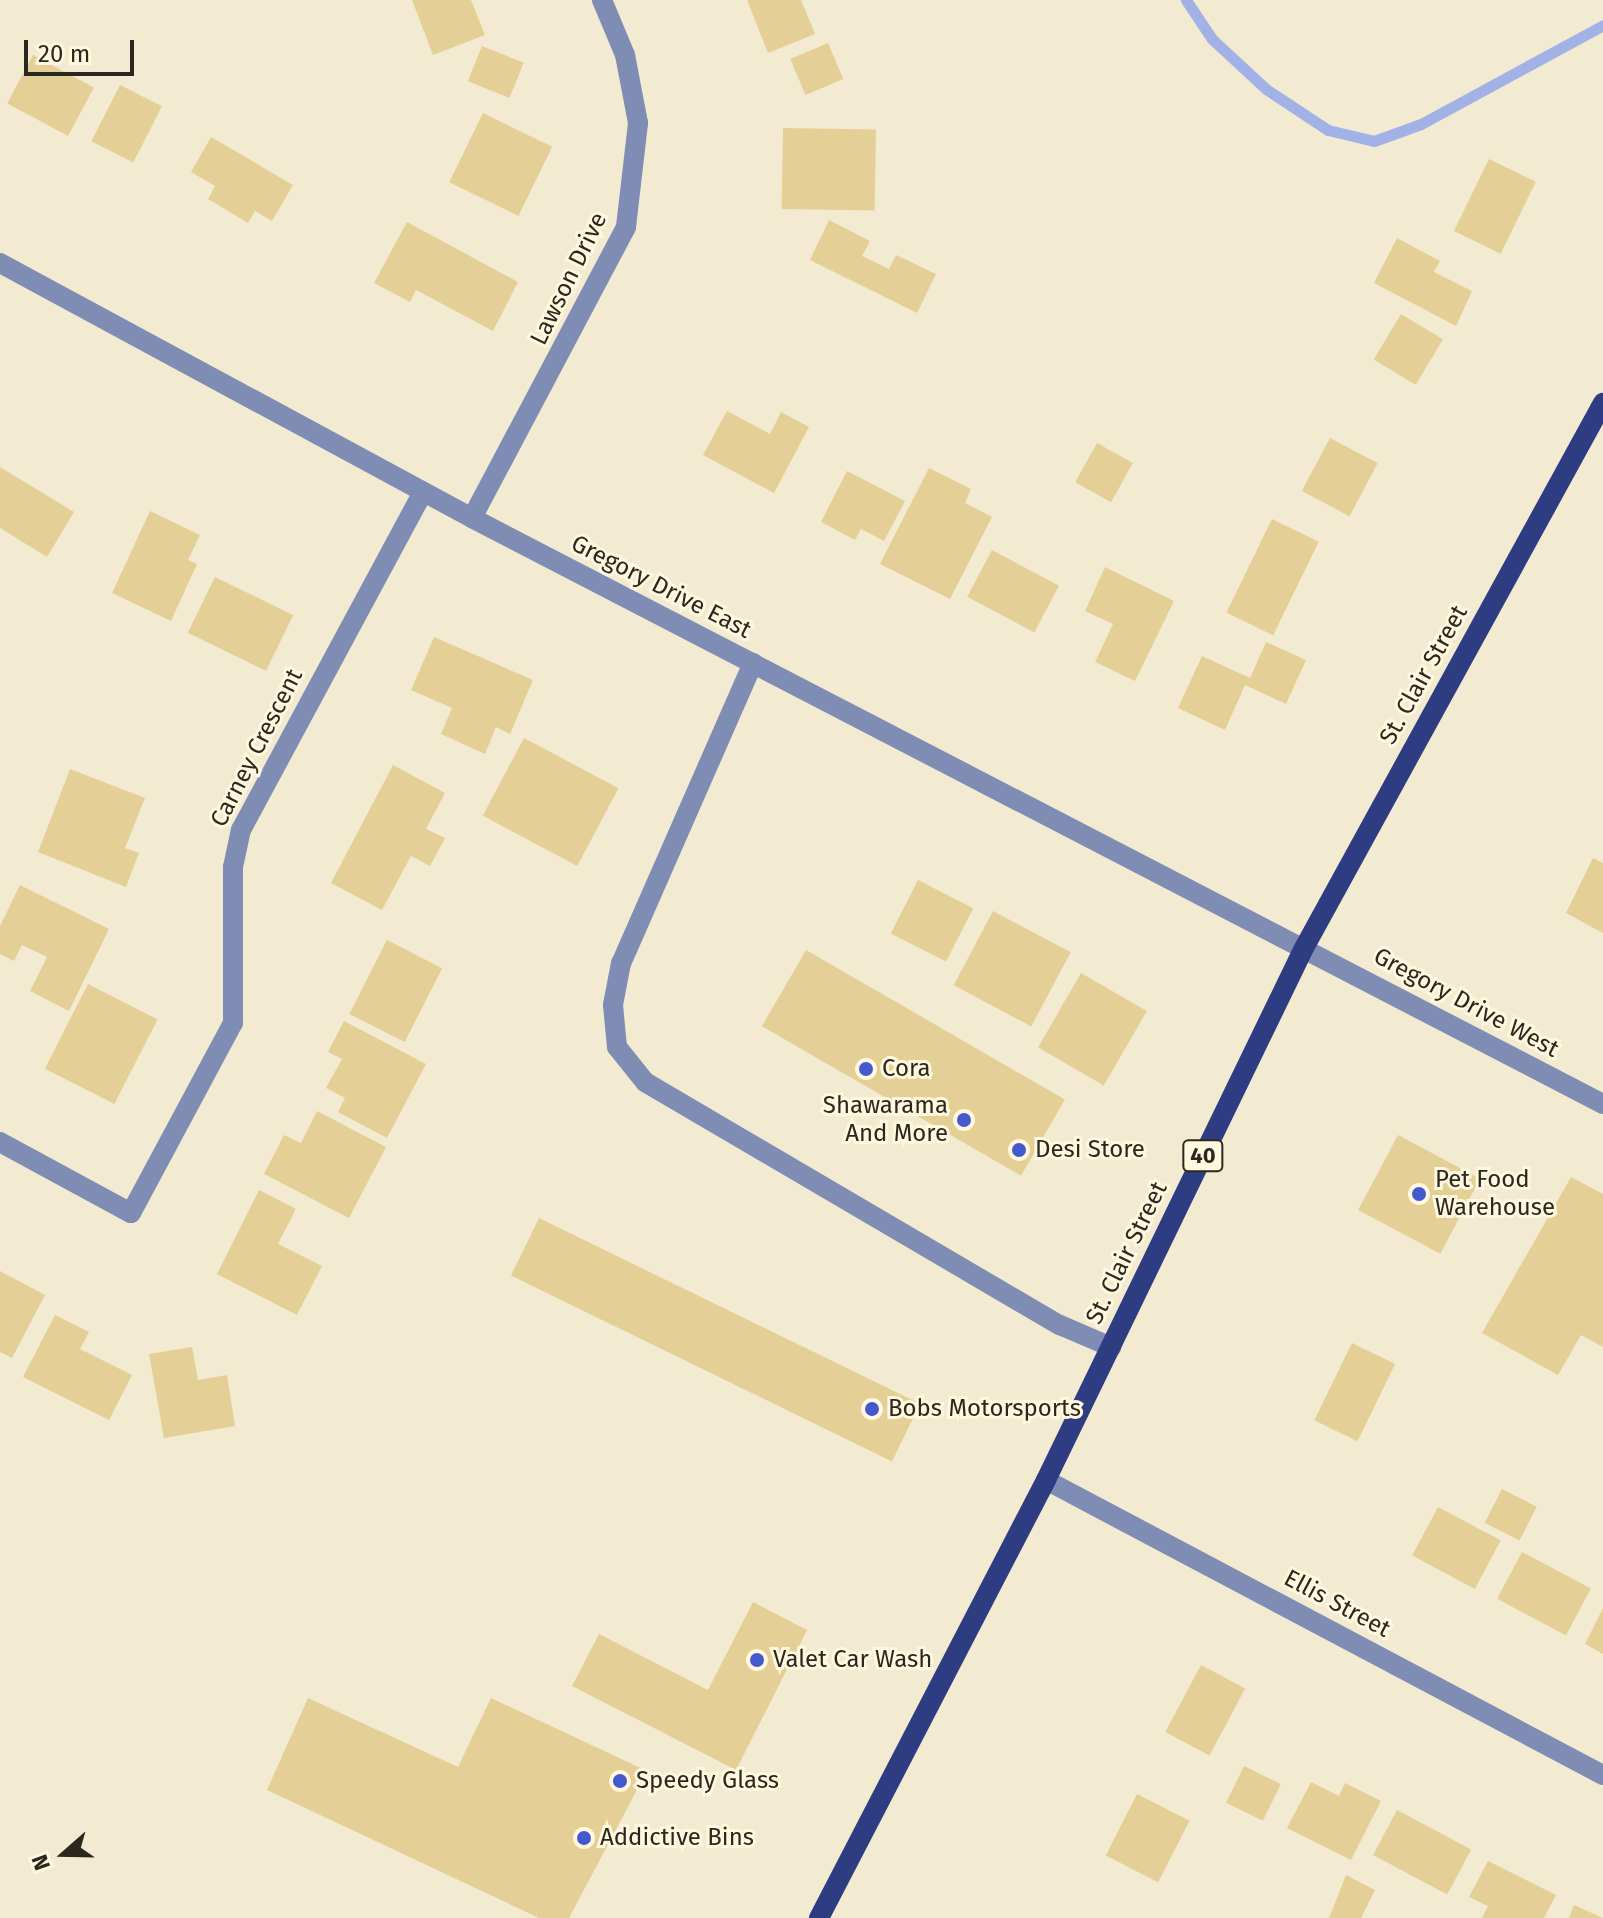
<!DOCTYPE html>
<style>
body{margin:0}
#map{position:relative;width:1603px;height:1918px;overflow:hidden;background:#f2ead1;font-family:"Fira Sans",sans-serif}
div>[style]{position:absolute}
[style*='--x']{left:calc(var(--x)*1px);top:calc(var(--y)*1px);width:calc(var(--w)*1px);rotate:calc(var(--a)*1deg)}
.stream>*{height:11px;margin:-5.5px;padding:0 5.5px;transform-origin:5.5px;border-radius:5.5px;background:#a2b2e7}
.building>*{inset:0;background:#e4d097;transform-origin:0 0}
.minor>*{height:20px;margin:-10px;padding:0 10px;transform-origin:10px;border-radius:10px;background:#7f8cb4}
.major>*{height:20px;margin:-10px;padding:0 10px;transform-origin:10px;border-radius:10px;background:#2e3c81}
.dots>*{width:22px;height:22px;translate:-50% -50%;box-sizing:border-box;border:4px solid #fff7de;border-radius:50%}
span{translate:-50% -50%;white-space:nowrap;text-align:center;line-height:1.15;-webkit-text-stroke:6px #fff7de;paint-order:stroke}
.shield-label span{padding:2px 6px;background:#fff7de;border:2px solid;border-radius:6px;-webkit-text-stroke-width:0}
.shield-label{font-size:22px;color:#2a271e;font-weight:700}
.street-label{font-size:24px;color:#2a271e}
.poi-label{font-size:24px;color:#2a271e}
.left{translate:0 -50%;text-align:left}
.right{translate:-100% -50%;text-align:right}
.north{position:absolute;left:24px;top:1814px;width:80px;height:80px;-webkit-text-stroke:6px #fff7de;paint-order:stroke;rotate:250deg;font-size:22px;font-weight:700;line-height:32px;text-align:center;color:#2a271e}
.north::after{content:'';display:block;margin:auto;width:28px;height:36px;background:#2a271e;clip-path:polygon(50% 0,100% 100%,50% 72%,0 100%)}
.scale{position:absolute;left:24px;top:40px;width:110px;height:36px;box-sizing:border-box;border:4px solid #2a271e;border-top:0;padding-left:10px;font-size:24px;line-height:28px;white-space:nowrap;color:#2a271e;-webkit-text-stroke:6px #fff7de;paint-order:stroke}
</style>
<div id="map">
<div class="stream">
<div style="--x:1186;--y:0;--w:47;--a:56.3"></div>
<div style="--x:1212;--y:39;--w:74;--a:42.8"></div>
<div style="--x:1266;--y:89;--w:74;--a:33.5"></div>
<div style="--x:1328;--y:130;--w:47;--a:13.4"></div>
<div style="--x:1374;--y:141;--w:50;--a:-19.9"></div>
<div style="--x:1421;--y:124;--w:207;--a:-28.5"></div>
</div>
<div class="building">
<div style="clip-path:polygon(412px 0,471px 0,485px 35px,433px 55px)"></div>
<div style="clip-path:polygon(747px 0,801px 0,815px 34px,768px 53px)"></div>
<div style="left:828px;top:43px;width:39px;height:41px;rotate:67deg"></div>
<div style="left:482px;top:46px;width:45px;height:38px;rotate:22deg"></div>
<div style="left:33px;top:55px;width:69px;height:55px;rotate:28deg"></div>
<div style="left:120px;top:85px;width:47px;height:63px;rotate:27deg"></div>
<div style="left:483px;top:113px;width:77px;height:77px;rotate:26deg"></div>
<div style="left:783px;top:128px;width:93px;height:81px;rotate:1deg"></div>
<div style="clip-path:polygon(211px 137px,293px 185px,272px 221px,255px 211px,248px 223px,208px 199px,215px 186px,191px 172px)"></div>
<div style="left:1489px;top:159px;width:52px;height:80px;rotate:26deg"></div>
<div style="clip-path:polygon(829px 220px,870px 241px,862px 256px,889px 269px,896px 255px,936px 274px,917px 313px,810px 260px)"></div>
<div style="clip-path:polygon(407px 222px,518px 282px,493px 331px,416px 290px,410px 302px,374px 283px)"></div>
<div style="clip-path:polygon(1397px 238px,1440px 261px,1434px 272px,1472px 291px,1456px 326px,1374px 283px)"></div>
<div style="left:1401px;top:314px;width:49px;height:53px;rotate:31deg"></div>
<div style="clip-path:polygon(727px 411px,770px 434px,781px 412px,809px 427px,774px 493px,703px 455px)"></div>
<div style="left:1330px;top:438px;width:54px;height:60px;rotate:28deg"></div>
<div style="left:1097px;top:443px;width:41px;height:45px;rotate:29deg"></div>
<div style="clip-path:polygon(0 467px,74px 512px,47px 557px,0 528px)"></div>
<div style="clip-path:polygon(929px 468px,971px 489px,965px 503px,992px 517px,950px 599px,880px 564px)"></div>
<div style="clip-path:polygon(847px 471px,905px 501px,884px 541px,861px 529px,855px 540px,821px 522px)"></div>
<div style="clip-path:polygon(150px 511px,200px 535px,188px 560px,197px 564px,171px 621px,112px 593px)"></div>
<div style="left:1272px;top:519px;width:52px;height:104px;rotate:26deg"></div>
<div style="left:992px;top:550px;width:76px;height:53px;rotate:28deg"></div>
<div style="clip-path:polygon(1105px 567px,1174px 601px,1135px 681px,1095px 662px,1113px 624px,1085px 611px)"></div>
<div style="left:215px;top:577px;width:87px;height:62px;rotate:26deg"></div>
<div style="clip-path:polygon(434px 637px,533px 680px,510px 734px,496px 727px,485px 754px,441px 734px,452px 708px,411px 690px)"></div>
<div style="clip-path:polygon(1266px 642px,1306px 660px,1286px 704px,1245px 685px,1225px 730px,1178px 708px,1202px 656px,1250px 678px)"></div>
<div style="left:524px;top:738px;width:107px;height:88px;rotate:28deg"></div>
<div style="clip-path:polygon(393px 765px,445px 793px,426px 829px,445px 838px,430px 866px,411px 856px,382px 910px,331px 883px)"></div>
<div style="clip-path:polygon(70px 769px,145px 798px,125px 848px,139px 853px,126px 887px,38px 852px)"></div>
<div style="clip-path:polygon(1593px 858px,1603px 863px,1603px 933px,1566px 913px)"></div>
<div style="left:918px;top:880px;width:62px;height:60px;rotate:27deg"></div>
<div style="clip-path:polygon(20px 885px,109px 929px,69px 1011px,30px 991px,47px 957px,22px 945px,14px 961px,0 954px,0 926px)"></div>
<div style="left:993px;top:911px;width:88px;height:84px;rotate:28deg"></div>
<div style="left:387px;top:940px;width:62px;height:83px;rotate:27deg"></div>
<div style="left:806px;top:950px;width:299px;height:88px;rotate:30deg"></div>
<div style="left:1081px;top:973px;width:76px;height:86px;rotate:30deg"></div>
<div style="left:88px;top:984px;width:78px;height:95px;rotate:27deg"></div>
<div style="clip-path:polygon(344px 1021px,426px 1064px,387px 1138px,338px 1112px,345px 1098px,326px 1088px,342px 1059px,328px 1052px)"></div>
<div style="clip-path:polygon(317px 1111px,386px 1147px,349px 1218px,264px 1174px,284px 1135px,301px 1143px)"></div>
<div style="left:1398px;top:1135px;width:93px;height:85px;rotate:28deg"></div>
<div style="clip-path:polygon(1571px 1177px,1603px 1194px,1603px 1347px,1581px 1335px,1558px 1375px,1482px 1333px)"></div>
<div style="clip-path:polygon(259px 1190px,296px 1209px,278px 1244px,322px 1266px,297px 1315px,217px 1274px)"></div>
<div style="left:539px;top:1218px;width:424px;height:64px;rotate:26deg"></div>
<div style="clip-path:polygon(0 1271px,45px 1295px,12px 1358px,0 1352px)"></div>
<div style="clip-path:polygon(55px 1315px,89px 1332px,80px 1349px,132px 1375px,109px 1420px,23px 1377px)"></div>
<div style="left:1352px;top:1343px;width:48px;height:86px;rotate:26deg"></div>
<div style="clip-path:polygon(192px 1347px,198px 1380px,227px 1375px,235px 1426px,164px 1438px,149px 1354px)"></div>
<div style="left:1502px;top:1489px;width:39px;height:38px;rotate:27deg"></div>
<div style="left:1438px;top:1507px;width:71px;height:55px;rotate:28deg"></div>
<div style="left:1522px;top:1552px;width:78px;height:53px;rotate:28deg"></div>
<div style="clip-path:polygon(753px 1602px,807px 1630px,736px 1770px,572px 1686px,599px 1634px,708px 1690px)"></div>
<div style="clip-path:polygon(1603px 1608px,1603px 1654px,1585px 1644px)"></div>
<div style="left:1201px;top:1665px;width:50px;height:76px;rotate:28deg"></div>
<div style="clip-path:polygon(308px 1698px,458px 1767px,491px 1698px,647px 1771px,569px 1918px,539px 1918px,267px 1790px)"></div>
<div style="left:1244px;top:1766px;width:41px;height:41px;rotate:26deg"></div>
<div style="clip-path:polygon(1311px 1782px,1339px 1796px,1345px 1783px,1381px 1801px,1351px 1860px,1287px 1828px)"></div>
<div style="left:1137px;top:1794px;width:59px;height:69px;rotate:27deg"></div>
<div style="left:1397px;top:1810px;width:84px;height:51px;rotate:28deg"></div>
<div style="clip-path:polygon(1488px 1861px,1556px 1895px,1544px 1918px,1482px 1918px,1488px 1906px,1469px 1897px)"></div>
<div style="clip-path:polygon(1346px 1875px,1375px 1890px,1361px 1918px,1329px 1918px)"></div>
<div style="clip-path:polygon(1574px 1905px,1603px 1918px,1569px 1918px)"></div>
</div>
<div class="minor">
<div style="--x:0;--y:263;--w:536;--a:28.38"></div>
<div style="--x:472;--y:518;--w:1274;--a:27.39"></div>
<div style="--x:472;--y:518;--w:329;--a:-62.1"></div>
<div style="--x:626;--y:227;--w:105;--a:-83.4"></div>
<div style="--x:638;--y:123;--w:69;--a:-100.8"></div>
<div style="--x:625;--y:55;--w:60;--a:-112.7"></div>
<div style="--x:753;--y:663;--w:328;--a:113.7"></div>
<div style="--x:621;--y:963;--w:43;--a:100.8"></div>
<div style="--x:613;--y:1005;--w:42;--a:84.6"></div>
<div style="--x:617;--y:1047;--w:45;--a:51.3"></div>
<div style="--x:645;--y:1082;--w:481;--a:30.4"></div>
<div style="--x:1060;--y:1325;--w:56;--a:23.3"></div>
<div style="--x:0;--y:1142;--w:149;--a:28.5"></div>
<div style="--x:131;--y:1213;--w:216;--a:-61.8"></div>
<div style="--x:233;--y:1023;--w:156;--a:-90"></div>
<div style="--x:233;--y:867;--w:38;--a:-78"></div>
<div style="--x:241;--y:830;--w:384;--a:-61.7"></div>
<div style="--x:1046;--y:1480;--w:630;--a:27.91"></div>
</div>
<div class="major">
<div style="--x:819;--y:1918;--w:493;--a:-62.6"></div>
<div style="--x:1046;--y:1480;--w:591;--a:-64.13"></div>
<div style="--x:1304;--y:948;--w:622;--a:-61.25"></div>
</div>
<div class="dots">
<div style="left:866px;top:1069px;background:#4459cd"></div>
<div style="left:964px;top:1120px;background:#4459cd"></div>
<div style="left:1019px;top:1150px;background:#4459cd"></div>
<div style="left:1419px;top:1194px;background:#4459cd"></div>
<div style="left:872px;top:1409px;background:#4459cd"></div>
<div style="left:757px;top:1660px;background:#4459cd"></div>
<div style="left:620px;top:1781px;background:#4459cd"></div>
<div style="left:584px;top:1838px;background:#4459cd"></div>
</div>
<div class="shield-label">
<span style="left:1203px;top:1156px">40</span>
</div>
<div class="street-label">
<span style="left:569px;top:279px;rotate:-64deg">Lawson Drive</span>
<span style="left:661px;top:587px;rotate:27deg">Gregory Drive East</span>
<span style="left:1424px;top:675px;rotate:-61deg">St. Clair Street</span>
<span style="left:257px;top:748px;rotate:-63deg">Carney Crescent</span>
<span style="left:1466px;top:1003px;rotate:28deg">Gregory Drive West</span>
<span style="left:1127px;top:1253px;rotate:-64deg">St. Clair Street</span>
<span style="left:1337px;top:1604px;rotate:28deg">Ellis Street</span>
</div>
<div class="poi-label">
<span class="left" style="left:882px;top:1069px">Cora</span>
<span class="right" style="left:948px;top:1120px">Shawarama<br>And More</span>
<span class="left" style="left:1035px;top:1150px">Desi Store</span>
<span class="left" style="left:1435px;top:1194px">Pet Food<br>Warehouse</span>
<span class="left" style="left:888px;top:1409px">Bobs Motorsports</span>
<span class="left" style="left:773px;top:1660px">Valet Car Wash</span>
<span class="left" style="left:636px;top:1781px">Speedy Glass</span>
<span class="left" style="left:600px;top:1838px">Addictive Bins</span>
</div>
<div class="north">N</div>
<div class="scale">20 m</div>
</div>
